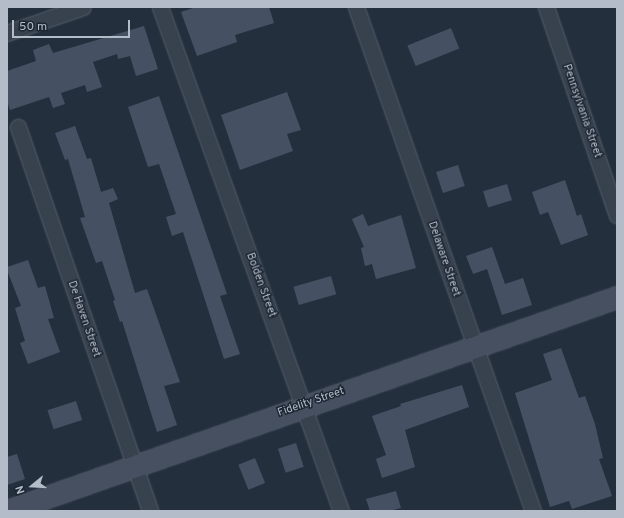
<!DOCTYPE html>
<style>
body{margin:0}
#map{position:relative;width:624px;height:518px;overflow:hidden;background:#242f3e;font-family:Overpass,sans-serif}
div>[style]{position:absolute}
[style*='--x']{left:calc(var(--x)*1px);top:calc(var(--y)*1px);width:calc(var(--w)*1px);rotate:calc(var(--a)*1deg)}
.building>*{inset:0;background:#455162;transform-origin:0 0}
.roads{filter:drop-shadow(0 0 1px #565f6c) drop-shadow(0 0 1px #565f6c)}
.minor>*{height:15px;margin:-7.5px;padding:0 7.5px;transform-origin:7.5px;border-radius:7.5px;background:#38414e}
.secondary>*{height:21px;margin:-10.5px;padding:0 10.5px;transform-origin:10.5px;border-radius:10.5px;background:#465061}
span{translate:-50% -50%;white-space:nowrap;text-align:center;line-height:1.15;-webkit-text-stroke:3px #1d2633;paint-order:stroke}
.street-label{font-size:11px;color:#b4bcc9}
.frame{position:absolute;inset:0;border:8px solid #b4bcc9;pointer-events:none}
.north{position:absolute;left:12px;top:466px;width:40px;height:40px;-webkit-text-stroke:3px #1d2633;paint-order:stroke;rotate:252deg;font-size:11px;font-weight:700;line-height:16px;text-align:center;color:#b4bcc9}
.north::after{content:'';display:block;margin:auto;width:14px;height:18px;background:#b4bcc9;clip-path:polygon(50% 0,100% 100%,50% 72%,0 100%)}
.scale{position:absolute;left:12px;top:20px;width:118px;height:18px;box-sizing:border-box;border:2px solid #b4bcc9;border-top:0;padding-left:5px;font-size:12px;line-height:14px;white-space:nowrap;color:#b4bcc9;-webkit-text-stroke:3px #1d2633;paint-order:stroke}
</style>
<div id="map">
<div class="building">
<div style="clip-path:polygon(196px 7px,269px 7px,274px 23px,235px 35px,237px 42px,197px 56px,181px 12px)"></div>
<div style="clip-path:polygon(144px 26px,158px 69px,136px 76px,130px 56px,118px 59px,117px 54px,93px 62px,102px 87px,87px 92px,85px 85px,61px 93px,65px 104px,53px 108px,49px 97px,10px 110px,7px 101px,7px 71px,36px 61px,33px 50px,49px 44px,53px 53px)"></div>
<div style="left:451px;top:28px;width:22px;height:47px;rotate:68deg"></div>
<div style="clip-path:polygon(287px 92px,301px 130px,287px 134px,293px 151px,240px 170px,221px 115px)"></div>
<div style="clip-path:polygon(159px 96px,227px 294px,220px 296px,240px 354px,224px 359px,183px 232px,172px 236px,166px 217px,176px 214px,159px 164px,148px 167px,128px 107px)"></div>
<div style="clip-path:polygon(75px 126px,87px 159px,91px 158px,101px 192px,113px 188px,118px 199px,109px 203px,135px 293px,147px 289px,180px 382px,164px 386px,177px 425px,157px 432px,122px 321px,120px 322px,113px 301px,115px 300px,102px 261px,96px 263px,80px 218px,85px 217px,80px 200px,68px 159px,65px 160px,55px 133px)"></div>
<div style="left:458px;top:165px;width:22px;height:23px;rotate:72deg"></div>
<div style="clip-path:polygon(565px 180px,577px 216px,581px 214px,588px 235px,561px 245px,548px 212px,540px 215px,532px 192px)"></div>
<div style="left:507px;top:184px;width:17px;height:25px;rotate:73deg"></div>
<div style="clip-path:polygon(363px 214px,368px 226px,401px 215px,416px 268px,376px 279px,372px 264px,365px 266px,361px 248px,364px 247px,352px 219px)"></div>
<div style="clip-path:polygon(492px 247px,505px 284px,523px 278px,532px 305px,502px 315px,487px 269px,473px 274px,466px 256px)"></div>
<div style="clip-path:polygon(28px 260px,38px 288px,45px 286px,54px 318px,48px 319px,60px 352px,28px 364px,20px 343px,25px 341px,15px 308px,21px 306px,7px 270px,7px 267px)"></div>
<div style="left:331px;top:276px;width:19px;height:39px;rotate:74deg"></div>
<div style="clip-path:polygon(561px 348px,579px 398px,585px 396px,595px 424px,603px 458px,599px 459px,612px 496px,572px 509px,569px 501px,550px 507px,515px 393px,552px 380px,543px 354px)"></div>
<div style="clip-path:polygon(462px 385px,469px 407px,405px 430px,415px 467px,382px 478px,376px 459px,386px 455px,372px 416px,401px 406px,400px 404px)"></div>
<div style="left:76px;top:401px;width:20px;height:30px;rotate:72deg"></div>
<div style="left:296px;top:443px;width:25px;height:19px;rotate:72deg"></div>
<div style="clip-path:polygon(17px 454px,25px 479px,7px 485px,7px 457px)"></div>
<div style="left:255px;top:458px;width:27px;height:18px;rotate:68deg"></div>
<div style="clip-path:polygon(396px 491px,401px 508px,389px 511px,370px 511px,366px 499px)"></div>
</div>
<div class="roads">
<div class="minor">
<div style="--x:160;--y:7;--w:536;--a:70.25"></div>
<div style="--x:356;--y:7;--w:534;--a:70.65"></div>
<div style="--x:546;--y:7;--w:220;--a:71.2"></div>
<div style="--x:7;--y:33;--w:80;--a:-18.9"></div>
<div style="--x:18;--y:127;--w:406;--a:71"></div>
</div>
<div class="secondary">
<div style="--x:7;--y:511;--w:646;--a:-19.33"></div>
</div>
</div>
<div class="street-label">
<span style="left:582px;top:111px;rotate:71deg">Pennsylvania Street</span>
<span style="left:444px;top:259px;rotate:71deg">Delaware Street</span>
<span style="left:261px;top:285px;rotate:70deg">Bolden Street</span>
<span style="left:84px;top:319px;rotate:71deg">De Haven Street</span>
<span style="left:311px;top:402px;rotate:-19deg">Fidelity Street</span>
</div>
<div class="frame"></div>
<div class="north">N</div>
<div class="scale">50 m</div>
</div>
